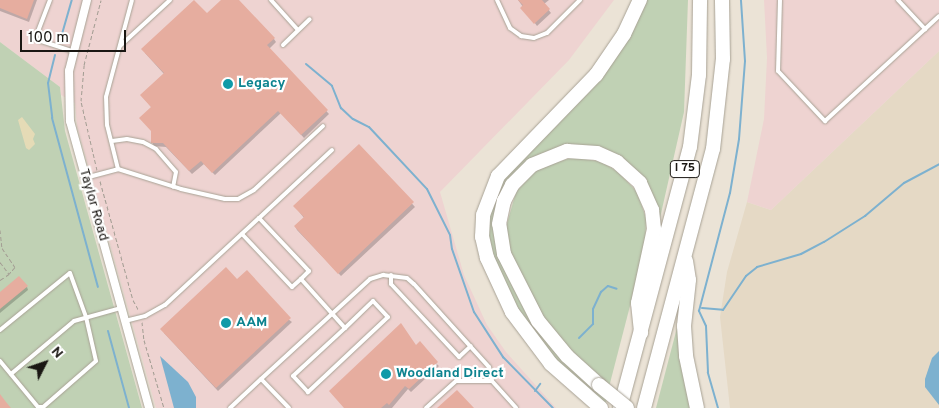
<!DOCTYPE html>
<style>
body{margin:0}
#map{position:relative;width:939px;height:408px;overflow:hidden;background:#ebe3d6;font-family:Overpass,sans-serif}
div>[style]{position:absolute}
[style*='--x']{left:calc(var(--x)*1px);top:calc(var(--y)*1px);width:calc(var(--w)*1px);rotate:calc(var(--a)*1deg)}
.commercial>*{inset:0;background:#e5d9c5}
.industrial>*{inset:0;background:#eed3d1}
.green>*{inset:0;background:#c0d1b4}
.sand>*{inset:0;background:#e5dbb6}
.water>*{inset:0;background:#7db1cf}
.shadow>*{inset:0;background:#0003}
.stream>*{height:2px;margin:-1px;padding:0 1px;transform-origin:1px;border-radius:1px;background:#7db1cf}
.building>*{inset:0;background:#e6ad9f}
.path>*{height:1px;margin-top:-0.5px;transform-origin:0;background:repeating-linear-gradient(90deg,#a39d93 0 4px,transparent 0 6.5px)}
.roads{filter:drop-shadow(0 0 1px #a8a295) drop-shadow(0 0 1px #a8a295)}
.lane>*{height:4px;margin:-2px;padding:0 2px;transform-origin:2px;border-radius:2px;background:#fff}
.street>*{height:8px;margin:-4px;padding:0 4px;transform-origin:4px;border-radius:4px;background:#fff}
.highway>*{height:14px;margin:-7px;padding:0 7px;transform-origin:7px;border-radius:7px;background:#fff}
.bridges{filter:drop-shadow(0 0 1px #a8a295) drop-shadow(0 0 1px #a8a295)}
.highway-bridge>*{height:14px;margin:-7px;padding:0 7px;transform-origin:7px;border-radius:7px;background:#fff}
.dots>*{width:14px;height:14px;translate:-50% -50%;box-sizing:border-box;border:2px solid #fff;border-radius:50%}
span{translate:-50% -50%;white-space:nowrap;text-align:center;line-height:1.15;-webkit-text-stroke:4.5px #fff;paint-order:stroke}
.shield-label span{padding:1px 4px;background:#fff;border:1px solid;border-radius:4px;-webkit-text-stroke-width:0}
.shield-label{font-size:12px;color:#1a1713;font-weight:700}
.culture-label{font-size:14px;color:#0d838f;font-weight:700}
.left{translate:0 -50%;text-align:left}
.street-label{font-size:14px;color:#1a1713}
.north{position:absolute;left:20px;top:338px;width:50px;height:50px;-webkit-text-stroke:4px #fff;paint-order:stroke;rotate:49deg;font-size:14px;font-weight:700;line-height:20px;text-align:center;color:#1a1713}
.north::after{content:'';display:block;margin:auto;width:18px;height:22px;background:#1a1713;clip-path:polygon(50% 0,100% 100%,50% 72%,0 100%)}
.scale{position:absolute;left:20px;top:30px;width:106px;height:22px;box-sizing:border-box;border:2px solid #1a1713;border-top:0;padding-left:6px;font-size:15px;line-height:18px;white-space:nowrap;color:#1a1713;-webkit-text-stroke:4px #fff;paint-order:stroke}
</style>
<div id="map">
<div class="commercial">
<div style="clip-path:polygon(939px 51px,939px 408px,730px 408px,720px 317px,727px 272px,747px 202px,771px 210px)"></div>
</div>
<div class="industrial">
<div style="clip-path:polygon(0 0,614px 0,569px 60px,440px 192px,464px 275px,487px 325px,506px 352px,556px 408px,156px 408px,77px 126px,75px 103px,61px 95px,60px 87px,0 42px)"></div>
<div style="clip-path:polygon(764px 0,939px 0,939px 51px,771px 210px,747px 202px,764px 119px,767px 58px)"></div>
</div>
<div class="green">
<div style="clip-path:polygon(645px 0,688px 0,684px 112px,660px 218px,638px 174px,561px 147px,525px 163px,505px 186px,503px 267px,509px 280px,533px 323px,607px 398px,605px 406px,550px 356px,502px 286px,486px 230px,497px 185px,580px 98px)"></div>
<div style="clip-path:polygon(0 42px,60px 87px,65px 131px,142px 408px,0 408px)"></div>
<div style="clip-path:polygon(574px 157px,602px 162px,618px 172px,637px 192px,646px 218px,645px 248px,609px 387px,577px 359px,545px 322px,511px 259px,506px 227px,516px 192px,538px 168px)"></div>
<div style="clip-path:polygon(678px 324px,692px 408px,656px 408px)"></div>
</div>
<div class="sand">
<div style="clip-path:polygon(22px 117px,35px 134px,33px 139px,35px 144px,29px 150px,26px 148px,18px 120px)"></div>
</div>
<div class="water">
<div style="clip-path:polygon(939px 351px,939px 405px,925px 387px,925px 379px,932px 358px)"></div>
<div style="clip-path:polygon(160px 356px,188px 382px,196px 397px,196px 408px,174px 408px)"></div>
</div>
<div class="shadow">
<div style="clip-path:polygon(0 0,37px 0,29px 22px,0 11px)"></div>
<div style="clip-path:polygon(223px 0,238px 0,274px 39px,276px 42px,269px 49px,329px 114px,304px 138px,281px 113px,215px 175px,204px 164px,192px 174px,166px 147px,154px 146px,152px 142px,152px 108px,141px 95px,164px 74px,145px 53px,207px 15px)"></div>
<div style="clip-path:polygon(518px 0,549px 0,544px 4px,551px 13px,537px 26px)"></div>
<div style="clip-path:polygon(359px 145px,415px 207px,341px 276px,297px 230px,295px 226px,304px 218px,297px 209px)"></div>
<div style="clip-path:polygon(237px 281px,292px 322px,218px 391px,164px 333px)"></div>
<div style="clip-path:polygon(27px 287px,28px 290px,0 313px,0 293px)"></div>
<div style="clip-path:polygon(416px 346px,439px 366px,411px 392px,408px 389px,392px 408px,345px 408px,330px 391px)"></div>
</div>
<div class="stream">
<div style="--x:62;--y:34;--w:35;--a:-74"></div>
<div style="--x:55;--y:55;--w:29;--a:104"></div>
<div style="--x:48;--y:83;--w:35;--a:83"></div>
<div style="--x:52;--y:118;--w:175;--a:74.8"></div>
<div style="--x:306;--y:64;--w:34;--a:40"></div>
<div style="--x:332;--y:86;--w:24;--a:68"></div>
<div style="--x:341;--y:108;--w:16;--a:43"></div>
<div style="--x:353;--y:119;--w:18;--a:27"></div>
<div style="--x:369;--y:127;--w:85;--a:46.9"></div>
<div style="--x:427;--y:189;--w:51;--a:63.4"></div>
<div style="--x:450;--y:235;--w:14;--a:82"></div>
<div style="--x:452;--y:249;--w:67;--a:70.8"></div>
<div style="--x:474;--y:312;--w:54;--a:57.2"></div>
<div style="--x:503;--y:357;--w:71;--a:45.6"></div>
<div style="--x:702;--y:308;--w:21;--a:5"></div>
<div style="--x:723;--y:310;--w:41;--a:-55.9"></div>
<div style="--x:746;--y:276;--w:14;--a:-39"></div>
<div style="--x:757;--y:267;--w:46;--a:-16.5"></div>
<div style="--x:801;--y:254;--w:26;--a:-28"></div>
<div style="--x:824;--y:242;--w:49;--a:-32.4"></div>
<div style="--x:865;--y:216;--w:51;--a:-40.2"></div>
<div style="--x:904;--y:183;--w:40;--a:-28"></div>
<div style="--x:108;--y:331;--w:80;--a:74.7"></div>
<div style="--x:579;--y:338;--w:20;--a:-45"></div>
<div style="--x:593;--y:324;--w:15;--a:-90"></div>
<div style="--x:593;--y:309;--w:19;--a:-65"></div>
<div style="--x:601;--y:292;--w:9;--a:-41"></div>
<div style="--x:608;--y:286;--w:9;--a:18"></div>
<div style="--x:535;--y:391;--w:9;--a:-54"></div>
<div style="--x:718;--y:408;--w:37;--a:-106"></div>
<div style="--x:708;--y:372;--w:46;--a:-92.5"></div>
<div style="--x:706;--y:326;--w:17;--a:-115"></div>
<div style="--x:699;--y:311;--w:122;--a:-75.3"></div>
<div style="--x:730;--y:193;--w:55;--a:-80.5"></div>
<div style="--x:739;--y:139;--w:78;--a:-85.6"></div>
<div style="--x:745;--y:61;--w:61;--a:-93.8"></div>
</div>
<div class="building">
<div style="clip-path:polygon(0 0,34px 0,27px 19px,0 8px)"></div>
<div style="clip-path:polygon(194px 0,207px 13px,221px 0,239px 0,275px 38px,267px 45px,328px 110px,301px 135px,278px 111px,212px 173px,201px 161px,189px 171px,163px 143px,151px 143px,151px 131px,139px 118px,151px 107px,140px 95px,164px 73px,141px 49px)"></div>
<div style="clip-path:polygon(518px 0,542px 0,550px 9px,534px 24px,520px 8px,523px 5px)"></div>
<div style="clip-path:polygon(359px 144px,414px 202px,338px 274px,294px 226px,304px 217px,293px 206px)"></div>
<div style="clip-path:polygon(226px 267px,237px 279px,247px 270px,291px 318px,216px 388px,160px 329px)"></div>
<div style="clip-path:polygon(19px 276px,28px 286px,0 309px,0 292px)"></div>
<div style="clip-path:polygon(401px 323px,416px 345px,420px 341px,438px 362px,409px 389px,405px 386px,389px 405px,387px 403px,381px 408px,344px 408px,329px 391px)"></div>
<div style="clip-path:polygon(457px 390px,474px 408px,437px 408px)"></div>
<div style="clip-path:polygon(0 394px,6px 402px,11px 408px,0 408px)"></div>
</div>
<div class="path">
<div style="--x:97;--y:170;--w:71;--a:-103.1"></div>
<div style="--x:81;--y:101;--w:36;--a:-85"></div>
<div style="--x:84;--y:65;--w:67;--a:-75.3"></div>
<div style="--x:100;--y:181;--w:123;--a:74.5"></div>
<div style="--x:133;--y:300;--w:13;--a:61"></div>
<div style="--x:0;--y:230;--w:18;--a:84"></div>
<div style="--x:2;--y:248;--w:23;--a:56"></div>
<div style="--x:15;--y:267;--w:9;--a:131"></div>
<div style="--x:0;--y:262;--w:15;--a:53"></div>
<div style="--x:9;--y:274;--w:11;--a:146"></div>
<div style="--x:142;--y:322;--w:18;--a:84"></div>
<div style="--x:144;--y:340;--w:71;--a:73.6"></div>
</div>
<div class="roads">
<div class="lane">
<div style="--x:50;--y:0;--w:42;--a:111"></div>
<div style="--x:35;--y:39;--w:40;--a:18"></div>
<div style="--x:271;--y:0;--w:40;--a:48"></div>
<div style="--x:497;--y:0;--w:31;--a:65"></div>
<div style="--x:510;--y:28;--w:14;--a:36"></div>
<div style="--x:521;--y:36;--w:13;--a:9"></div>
<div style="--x:534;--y:38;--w:14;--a:-21"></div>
<div style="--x:547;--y:33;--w:47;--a:-45"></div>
<div style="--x:780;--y:0;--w:71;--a:91.6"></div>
<div style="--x:778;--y:71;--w:69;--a:46.8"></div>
<div style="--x:825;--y:121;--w:155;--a:-42.6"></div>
<div style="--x:898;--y:0;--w:40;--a:47"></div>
<div style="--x:283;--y:45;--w:37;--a:-44"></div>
<div style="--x:120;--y:46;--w:68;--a:-42.6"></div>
<div style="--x:112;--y:141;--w:15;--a:-8"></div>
<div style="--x:127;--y:139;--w:16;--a:11"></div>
<div style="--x:143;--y:142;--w:15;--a:28"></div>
<div style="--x:156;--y:149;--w:30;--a:49"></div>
<div style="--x:176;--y:172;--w:15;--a:101"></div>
<div style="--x:332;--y:150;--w:100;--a:137"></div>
<div style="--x:259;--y:218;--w:73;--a:46.7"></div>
<div style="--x:309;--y:271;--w:11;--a:135"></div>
<div style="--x:301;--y:279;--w:66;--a:48.1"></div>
<div style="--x:345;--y:328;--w:39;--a:-44"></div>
<div style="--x:373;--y:301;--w:22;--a:47"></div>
<div style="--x:388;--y:317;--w:110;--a:136.8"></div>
<div style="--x:308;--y:392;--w:22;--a:-133"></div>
<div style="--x:293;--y:376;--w:71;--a:-42.7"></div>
<div style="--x:118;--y:169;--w:45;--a:-104"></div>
<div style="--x:107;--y:125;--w:28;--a:-92"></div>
<div style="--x:106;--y:97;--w:100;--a:-75"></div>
<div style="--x:85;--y:178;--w:34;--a:-15"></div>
<div style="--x:118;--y:169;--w:66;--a:17.6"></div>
<div style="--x:181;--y:189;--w:45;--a:12.8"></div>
<div style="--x:225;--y:199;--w:13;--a:0"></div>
<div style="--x:238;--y:199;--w:18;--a:-29"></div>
<div style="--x:254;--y:190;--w:94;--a:-42.8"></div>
<div style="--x:242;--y:234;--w:73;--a:46.7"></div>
<div style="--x:292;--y:287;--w:12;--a:-42"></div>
<div style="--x:391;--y:275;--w:9;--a:90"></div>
<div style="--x:391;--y:284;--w:100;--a:47"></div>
<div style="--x:459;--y:357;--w:16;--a:-43"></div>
<div style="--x:125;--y:321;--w:21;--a:-14"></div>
<div style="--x:145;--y:316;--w:23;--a:-29"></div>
<div style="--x:165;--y:305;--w:128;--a:-42.8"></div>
<div style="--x:0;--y:330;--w:90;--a:-39.2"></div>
<div style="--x:70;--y:273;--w:47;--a:70"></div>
<div style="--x:86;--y:317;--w:45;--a:77.2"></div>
<div style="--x:96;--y:361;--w:70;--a:139"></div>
<div style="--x:43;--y:407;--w:5;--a:180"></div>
<div style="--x:38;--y:407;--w:60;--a:-129.6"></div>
<div style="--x:11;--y:374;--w:82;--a:-40.1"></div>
<div style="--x:74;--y:321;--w:49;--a:-15.5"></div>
<div style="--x:230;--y:408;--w:42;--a:-43.1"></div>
<div style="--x:289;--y:408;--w:40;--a:-134"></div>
<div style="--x:261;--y:379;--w:148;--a:-42.5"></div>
<div style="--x:370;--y:279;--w:14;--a:-17"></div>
<div style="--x:383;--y:275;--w:24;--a:7"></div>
<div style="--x:407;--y:278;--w:9;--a:41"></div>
<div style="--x:414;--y:284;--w:112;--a:47.9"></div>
<div style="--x:489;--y:367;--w:14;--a:78"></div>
<div style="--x:426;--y:408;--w:40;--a:-42"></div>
<div style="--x:456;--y:381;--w:36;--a:0"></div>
<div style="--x:492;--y:381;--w:36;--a:48"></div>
</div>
<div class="street">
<div style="--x:87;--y:0;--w:73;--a:104.2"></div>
<div style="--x:69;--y:71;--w:50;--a:88.9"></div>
<div style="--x:70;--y:121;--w:298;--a:74.6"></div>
</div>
<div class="highway">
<div style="--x:686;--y:261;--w:19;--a:81"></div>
<div style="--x:689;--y:280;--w:46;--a:96.2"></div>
<div style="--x:684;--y:326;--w:30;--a:86"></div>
<div style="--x:686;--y:356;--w:53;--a:78.1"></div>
<div style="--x:599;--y:385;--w:43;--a:-137.8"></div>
<div style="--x:567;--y:356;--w:45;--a:-129.6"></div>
<div style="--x:538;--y:321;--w:75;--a:-116.9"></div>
<div style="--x:504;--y:254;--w:30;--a:-99"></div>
<div style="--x:499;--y:224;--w:24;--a:-78"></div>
<div style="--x:504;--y:201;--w:18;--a:-63"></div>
<div style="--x:512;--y:185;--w:28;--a:-45"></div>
<div style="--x:532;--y:165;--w:38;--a:-22"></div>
<div style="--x:567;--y:151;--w:30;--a:4"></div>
<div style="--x:597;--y:153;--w:22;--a:24"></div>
<div style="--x:617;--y:162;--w:31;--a:42"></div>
<div style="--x:640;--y:183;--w:30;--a:66"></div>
<div style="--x:652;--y:210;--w:19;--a:84"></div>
<div style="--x:654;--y:229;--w:76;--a:102.2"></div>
<div style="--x:638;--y:303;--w:30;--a:84"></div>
<div style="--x:601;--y:408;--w:67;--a:-138.7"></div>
<div style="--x:551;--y:364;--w:65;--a:-126.9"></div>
<div style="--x:512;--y:312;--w:60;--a:-114.8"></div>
<div style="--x:487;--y:258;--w:22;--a:-103"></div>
<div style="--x:482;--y:237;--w:22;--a:-87"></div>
<div style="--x:483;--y:215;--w:42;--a:-69"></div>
<div style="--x:498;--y:176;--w:141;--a:-45.9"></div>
<div style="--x:596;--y:75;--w:50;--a:-55.7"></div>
<div style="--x:624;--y:34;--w:38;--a:-65"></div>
<div style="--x:620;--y:408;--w:270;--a:-75"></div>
<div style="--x:690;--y:147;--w:73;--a:-82.9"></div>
<div style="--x:699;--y:75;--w:75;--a:-89.2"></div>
<div style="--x:644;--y:408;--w:268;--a:-75.1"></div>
<div style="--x:713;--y:149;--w:91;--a:-83.7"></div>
<div style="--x:723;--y:59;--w:59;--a:-91"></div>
</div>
</div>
<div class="bridges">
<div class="highway-bridge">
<div style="--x:599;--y:385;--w:36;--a:39"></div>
</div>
</div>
<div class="dots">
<div style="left:228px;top:84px;background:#0f9aa8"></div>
<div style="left:226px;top:323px;background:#0f9aa8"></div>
<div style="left:386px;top:374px;background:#0f9aa8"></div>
</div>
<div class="shield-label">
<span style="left:685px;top:169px">I 75</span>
</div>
<div class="culture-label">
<span class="left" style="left:238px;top:84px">Legacy</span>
<span class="left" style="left:236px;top:323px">AAM</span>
<span class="left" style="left:396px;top:374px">Woodland Direct</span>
</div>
<div class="street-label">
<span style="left:93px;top:205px;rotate:74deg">Taylor Road</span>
</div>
<div class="north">N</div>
<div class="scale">100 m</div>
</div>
